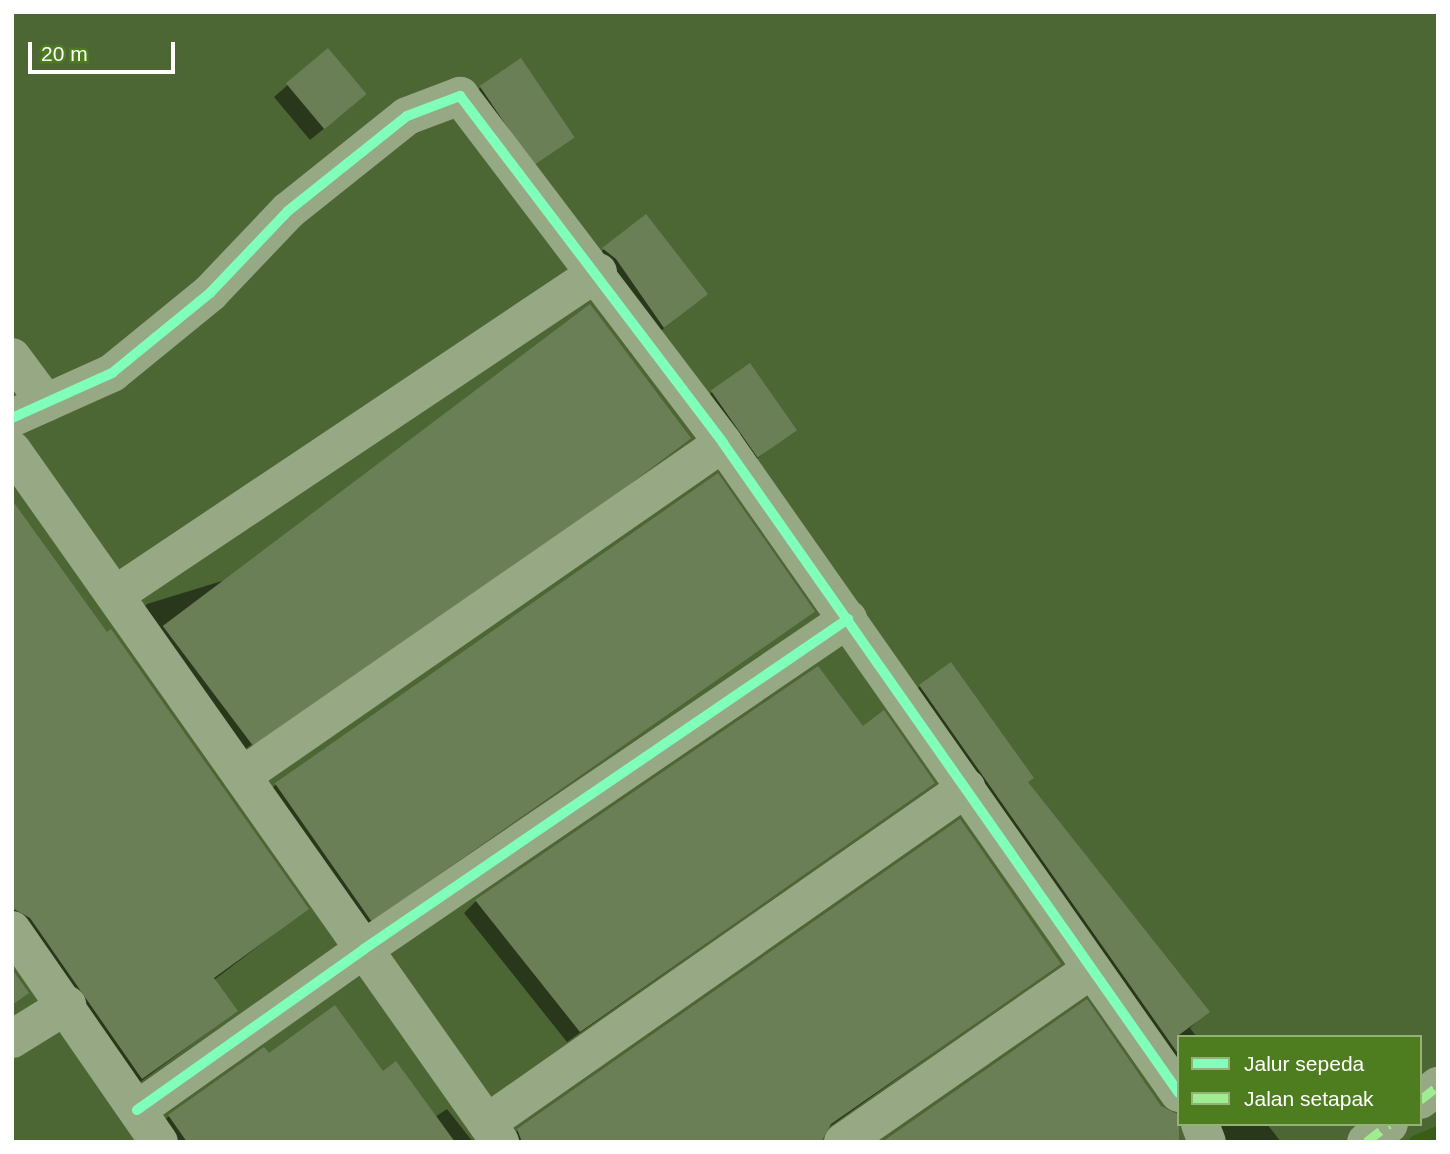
<!DOCTYPE html>
<style>
body{margin:0}
#map{position:relative;width:1450px;height:1154px;overflow:hidden;background:#4d6734;font-family:Helvetica,sans-serif}
div>[style]{position:absolute}
[style*='--x']{left:calc(var(--x)*1px);top:calc(var(--y)*1px);width:calc(var(--w)*1px);rotate:calc(var(--a)*1deg)}
.shadow>*{inset:0;background:#0007;transform-origin:0 0}
.stream>*{height:14px;margin:-7px;padding:0 7px;transform-origin:7px;border-radius:7px;background:#395d17}
.building>*{inset:0;background:#6a7f56;transform-origin:0 0}
.minor>*{height:38px;margin:-19px;padding:0 19px;transform-origin:19px;border-radius:19px;background:#97a885}
.quiet>*{height:9px;margin-top:-4.5px;transform-origin:0;background:repeating-linear-gradient(90deg,#9fed91 0 18px,transparent 0 27px)}
.cycleway>*{height:10px;margin:-5px;padding:0 5px;transform-origin:5px;border-radius:5px;background:#80ffba}
span{translate:-50% -50%;white-space:nowrap;text-align:center;line-height:1.15;-webkit-text-stroke:7px #4d7d1e;paint-order:stroke}
.frame{position:absolute;inset:0;border:14px solid #fff;pointer-events:none}
.legend{position:absolute;left:1177px;top:1035px;width:245px;height:91px;box-sizing:border-box;background:#4d7d1e;border:2px solid #94b178;margin:0;padding:9px 12px;list-style:none;font-size:21px;color:#fff}
.legend li{display:flex;align-items:center;gap:14px;height:35px}
.legend b{width:35px;border:2px solid #94b178}
.scale{position:absolute;left:28px;top:42px;width:147px;height:32px;box-sizing:border-box;border:4px solid #fff;border-top:0;padding-left:9px;font-size:21px;line-height:24px;white-space:nowrap;color:#fff;-webkit-text-stroke:5px #4d7d1e;paint-order:stroke}
</style>
<div id="map">
<div class="shadow">
<div style="clip-path:polygon(328px 50px,352px 106px,310px 140px,274px 97px)"></div>
<div style="clip-path:polygon(481px 87px,573px 137px,530px 166px,469px 99px)"></div>
<div style="clip-path:polygon(604px 249px,706px 294px,651px 339px,592px 261px)"></div>
<div style="clip-path:polygon(712px 392px,795px 430px,746px 467px,700px 404px)"></div>
<div style="clip-path:polygon(689px 438px,234px 757px,135px 616px,147px 604px)"></div>
<div style="left:717px;top:476px;width:166px;height:556px;rotate:55deg"></div>
<div style="clip-path:polygon(12px 505px,307px 909px,214px 980px,236px 1011px,128px 1091px,12px 927px)"></div>
<div style="clip-path:polygon(920px 686px,1026px 783px,1208px 1011px,1190px 1028px,1197px 1037px,1179px 1037px,1179px 1082px,909px 697px)"></div>
<div style="clip-path:polygon(862px 728px,933px 783px,567px 1042px,464px 913px,476px 901px)"></div>
<div style="clip-path:polygon(1059px 963px,821px 1133px,822px 1142px,507px 1142px,518px 1130px)"></div>
<div style="clip-path:polygon(264px 1049px,268px 1056px,382px 1073px,435px 1117px,447px 1109px,473px 1142px,162px 1142px,156px 1129px,169px 1116px)"></div>
<div style="clip-path:polygon(1207px 1124px,1267px 1124px,1281px 1142px,1215px 1142px)"></div>
</div>
<div class="stream">
<div style="--x:1416;--y:1142;--w:24;--a:-22"></div>
</div>
<div class="building">
<div style="left:328px;top:48px;width:60px;height:55px;rotate:50deg"></div>
<div style="left:521px;top:58px;width:96px;height:50px;rotate:56deg"></div>
<div style="clip-path:polygon(646px 214px,708px 294px,664px 328px,616px 259px,602px 248px)"></div>
<div style="left:590px;top:304px;width:168px;height:535px;rotate:53deg"></div>
<div style="left:750px;top:363px;width:82px;height:48px;rotate:55deg"></div>
<div style="left:718px;top:473px;width:169px;height:541px;rotate:55deg"></div>
<div style="clip-path:polygon(12px 500px,107px 632px,111px 629px,309px 909px,214px 978px,238px 1011px,142px 1079px,30px 918px,12px 908px)"></div>
<div style="clip-path:polygon(951px 662px,1034px 778px,1028px 782px,1210px 1012px,1179px 1035px,1179px 1055px,919px 685px)"></div>
<div style="clip-path:polygon(818px 666px,863px 726px,884px 710px,935px 783px,580px 1032px,475px 900px)"></div>
<div style="clip-path:polygon(960px 819px,1061px 964px,831px 1124px,821px 1142px,522px 1142px,517px 1129px)"></div>
<div style="clip-path:polygon(12px 969px,29px 993px,12px 1005px)"></div>
<div style="clip-path:polygon(1087px 999px,1161px 1106px,1179px 1115px,1179px 1142px,882px 1142px)"></div>
<div style="clip-path:polygon(335px 1005px,383px 1071px,396px 1061px,455px 1142px,187px 1142px,168px 1115px,264px 1047px,269px 1053px)"></div>
</div>
<div class="minor">
<div style="--x:12;--y:357;--w:57;--a:53.5"></div>
<div style="--x:12;--y:418;--w:110;--a:-24.2"></div>
<div style="--x:112;--y:373;--w:127;--a:-39.2"></div>
<div style="--x:210;--y:293;--w:113;--a:-46.4"></div>
<div style="--x:288;--y:211;--w:152;--a:-38.6"></div>
<div style="--x:407;--y:116;--w:57;--a:-20.7"></div>
<div style="--x:460;--y:96;--w:435;--a:52.8"></div>
<div style="--x:723;--y:443;--w:794;--a:54.95"></div>
<div style="--x:12;--y:450;--w:847;--a:54.81"></div>
<div style="--x:115;--y:595;--w:581;--a:-33.77"></div>
<div style="--x:242;--y:776;--w:585;--a:-34.7"></div>
<div style="--x:12;--y:930;--w:258;--a:55.3"></div>
<div style="--x:12;--y:1039;--w:65;--a:-31.7"></div>
<div style="--x:1420;--y:1100;--w:23;--a:-38"></div>
<div style="--x:137;--y:1110;--w:278;--a:-35.3"></div>
<div style="--x:364;--y:949;--w:586;--a:-34.29"></div>
<div style="--x:487;--y:1123;--w:585;--a:-34.97"></div>
<div style="--x:1200;--y:1124;--w:19;--a:69"></div>
<div style="--x:843;--y:1142;--w:303;--a:-34.8"></div>
<div style="--x:1366;--y:1142;--w:29;--a:-38"></div>
</div>
<div class="quiet">
<div style="--x:1420;--y:1100;--w:23;--a:-38"></div>
<div style="--x:1366;--y:1142;--w:29;--a:-38"></div>
</div>
<div class="cycleway">
<div style="--x:12;--y:418;--w:110;--a:-24.2"></div>
<div style="--x:112;--y:373;--w:127;--a:-39.2"></div>
<div style="--x:210;--y:293;--w:113;--a:-46.4"></div>
<div style="--x:288;--y:211;--w:152;--a:-38.6"></div>
<div style="--x:407;--y:116;--w:57;--a:-20.7"></div>
<div style="--x:460;--y:96;--w:435;--a:52.8"></div>
<div style="--x:723;--y:443;--w:794;--a:54.95"></div>
<div style="--x:137;--y:1110;--w:278;--a:-35.3"></div>
<div style="--x:364;--y:949;--w:586;--a:-34.29"></div>
</div>
<div class="frame"></div>
<ul class="legend">
<li><b style="height:9px;background:#80ffba"></b>Jalur sepeda</li>
<li><b style="height:9px;background:#9fed91"></b>Jalan setapak</li>
</ul>
<div class="scale">20 m</div>
</div>
